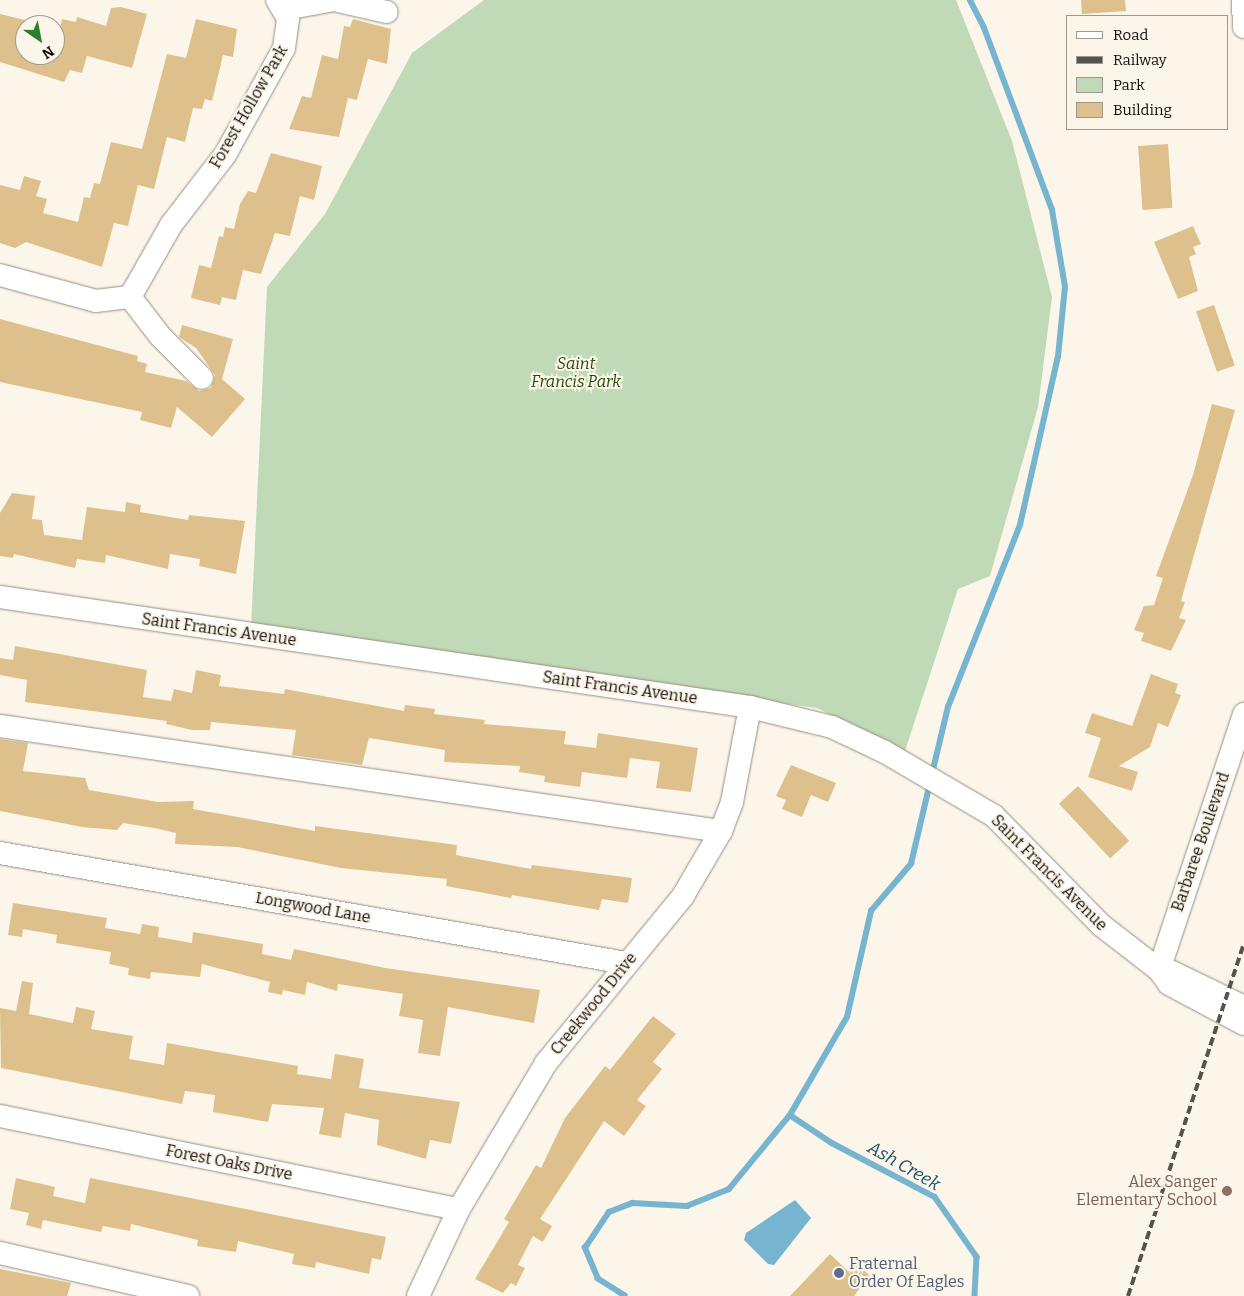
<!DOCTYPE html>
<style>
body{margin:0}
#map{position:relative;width:1244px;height:1296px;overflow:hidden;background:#fcf5e9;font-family:Bitter,serif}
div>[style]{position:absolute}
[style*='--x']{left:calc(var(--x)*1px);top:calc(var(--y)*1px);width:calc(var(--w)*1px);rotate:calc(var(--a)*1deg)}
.green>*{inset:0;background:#c0d9b6}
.water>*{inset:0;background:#76b4d0}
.stream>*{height:5.5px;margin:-2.75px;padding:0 2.75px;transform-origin:2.75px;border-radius:2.75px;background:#76b4d0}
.building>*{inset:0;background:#dec08d;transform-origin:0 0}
.roads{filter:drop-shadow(0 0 1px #958e83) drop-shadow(0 0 1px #958e83)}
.minor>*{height:22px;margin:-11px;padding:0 11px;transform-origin:11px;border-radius:11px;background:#fff}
.rail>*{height:4px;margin-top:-2px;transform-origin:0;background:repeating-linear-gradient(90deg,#56524c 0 8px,transparent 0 12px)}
.dots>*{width:14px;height:14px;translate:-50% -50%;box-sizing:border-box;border:2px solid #fcf5e9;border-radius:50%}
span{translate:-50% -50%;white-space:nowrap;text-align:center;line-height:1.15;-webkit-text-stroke:4px #fcf5e9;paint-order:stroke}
.street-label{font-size:16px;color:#120f0b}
.park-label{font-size:16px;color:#244d08;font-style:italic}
.education-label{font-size:16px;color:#785e54}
.right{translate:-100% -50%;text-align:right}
.service-label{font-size:16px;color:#4e5e75}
.left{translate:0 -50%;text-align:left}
.water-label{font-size:18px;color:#1d5064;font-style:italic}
.legend{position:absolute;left:1066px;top:15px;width:162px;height:115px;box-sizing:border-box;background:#fcf5e9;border:1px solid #9e9990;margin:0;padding:6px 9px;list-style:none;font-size:15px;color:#120f0b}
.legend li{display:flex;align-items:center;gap:10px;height:25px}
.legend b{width:25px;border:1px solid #9e9990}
.north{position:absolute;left:15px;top:15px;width:50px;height:50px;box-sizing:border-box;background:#fcf5e9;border:1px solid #9e9990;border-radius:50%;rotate:147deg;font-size:14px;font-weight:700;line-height:20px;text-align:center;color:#120f0b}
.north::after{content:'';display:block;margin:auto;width:18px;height:22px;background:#297f2d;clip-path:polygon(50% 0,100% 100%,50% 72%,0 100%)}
</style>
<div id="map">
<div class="green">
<div style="clip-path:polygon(484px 0,956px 0,1012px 141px,1052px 297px,1038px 407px,990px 576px,958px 589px,905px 751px,817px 708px,251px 628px,267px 287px,325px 214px,412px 53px)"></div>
</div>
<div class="water">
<div style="clip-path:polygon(795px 1200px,811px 1218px,774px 1265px,768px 1264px,744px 1240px,746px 1233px)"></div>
</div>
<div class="stream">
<div style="--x:932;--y:774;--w:69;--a:-76.6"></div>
<div style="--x:948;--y:707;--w:196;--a:-68.4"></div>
<div style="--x:1020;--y:525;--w:172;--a:-77.3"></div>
<div style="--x:1058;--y:357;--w:70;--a:-84.3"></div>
<div style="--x:1065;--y:287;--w:78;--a:-99.6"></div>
<div style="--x:1052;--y:210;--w:194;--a:-110.5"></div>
<div style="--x:984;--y:28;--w:31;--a:-117"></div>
<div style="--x:790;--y:1115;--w:50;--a:33.7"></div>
<div style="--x:832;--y:1143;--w:116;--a:27.7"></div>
<div style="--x:935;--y:1197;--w:73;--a:55"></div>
<div style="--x:977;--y:1257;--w:39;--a:93"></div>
<div style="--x:625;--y:1296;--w:32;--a:-148"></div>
<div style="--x:598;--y:1279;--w:34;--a:-113"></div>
<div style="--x:585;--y:1248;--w:43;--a:-56.3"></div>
<div style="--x:609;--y:1212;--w:25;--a:-21"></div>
<div style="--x:632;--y:1203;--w:55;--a:3.1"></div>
<div style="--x:687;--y:1206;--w:45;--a:-22"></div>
<div style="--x:729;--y:1189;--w:96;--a:-50.5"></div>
<div style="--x:790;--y:1115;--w:113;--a:-59.8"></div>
<div style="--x:847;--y:1017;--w:109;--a:-77.2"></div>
<div style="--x:871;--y:911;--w:62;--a:-49.6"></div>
<div style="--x:911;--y:864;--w:83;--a:-76.8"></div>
</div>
<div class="building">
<div style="clip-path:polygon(1081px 0,1125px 0,1126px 11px,1082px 14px)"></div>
<div style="clip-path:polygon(121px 7px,147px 14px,132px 68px,87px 56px,82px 73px,70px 70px,64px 82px,0 62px,0 14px,25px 20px,25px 55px,55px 55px,62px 19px,76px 22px,77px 17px,106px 26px,111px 8px)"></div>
<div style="clip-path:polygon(196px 19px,237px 29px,233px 57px,223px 55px,212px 101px,205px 99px,202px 109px,193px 108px,185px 142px,167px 137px,154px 189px,138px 185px,128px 226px,114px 223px,102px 267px,26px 242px,15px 248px,0 243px,0 185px,20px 190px,24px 176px,41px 181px,36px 196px,47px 199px,43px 213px,78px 222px,84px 197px,90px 198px,94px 183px,100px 184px,111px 142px,142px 149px,167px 54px,186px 58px)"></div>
<div style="clip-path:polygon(353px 19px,391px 29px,387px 64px,368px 59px,357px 100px,348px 98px,339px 137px,289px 129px,302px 96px,311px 98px,322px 55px,338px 59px,344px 26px,350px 27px)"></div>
<div style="left:1168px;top:144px;width:64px;height:30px;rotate:86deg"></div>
<div style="clip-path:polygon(271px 153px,322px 166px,314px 200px,300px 196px,290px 236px,275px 233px,261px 274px,243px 270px,236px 300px,222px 297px,220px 305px,191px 298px,199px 265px,211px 268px,219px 236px,223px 237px,225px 227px,234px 229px,240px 204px,248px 191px,256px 193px)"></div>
<div style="clip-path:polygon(1193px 226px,1201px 244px,1193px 247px,1196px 254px,1189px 257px,1198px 291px,1178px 299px,1154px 242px)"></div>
<div style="left:1214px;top:305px;width:64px;height:19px;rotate:71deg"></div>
<div style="clip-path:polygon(0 319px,138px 356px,137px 361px,147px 364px,145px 372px,186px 381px,199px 391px,211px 388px,215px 375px,196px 348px,179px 337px,182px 325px,233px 339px,222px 379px,245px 399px,212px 437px,177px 407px,171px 428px,140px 420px,142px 412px,0 382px)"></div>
<div style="clip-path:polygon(1212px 404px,1235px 410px,1181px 601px,1185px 602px,1179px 618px,1186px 620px,1171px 651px,1141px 641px,1144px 633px,1134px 630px,1144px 606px,1154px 605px,1163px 578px,1156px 576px,1193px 475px)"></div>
<div style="clip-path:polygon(12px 493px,35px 496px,32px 519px,42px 520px,44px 535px,82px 540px,87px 507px,125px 512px,126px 502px,141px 505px,140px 512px,188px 520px,189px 515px,245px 521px,236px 574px,199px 566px,200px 559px,170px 554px,168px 569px,106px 555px,105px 563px,77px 559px,75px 568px,14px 554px,13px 558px,0 556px,0 513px)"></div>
<div style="clip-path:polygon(15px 646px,147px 670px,143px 697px,171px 701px,174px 689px,192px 693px,196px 670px,221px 675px,219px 686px,284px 694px,285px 689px,404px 711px,405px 705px,435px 709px,434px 714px,485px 720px,484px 724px,566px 731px,564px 744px,596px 748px,598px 733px,698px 748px,691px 792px,656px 788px,660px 762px,630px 758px,627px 778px,582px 772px,580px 787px,544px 782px,545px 776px,519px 772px,520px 766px,444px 762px,445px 750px,369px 738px,362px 765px,292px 755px,296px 730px,211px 722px,210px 730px,192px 730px,166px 724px,167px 721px,25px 702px,27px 680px,0 675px,0 658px,13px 660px)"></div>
<div style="clip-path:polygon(1151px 674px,1178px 684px,1175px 693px,1181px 695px,1168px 727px,1158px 723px,1150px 747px,1119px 766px,1138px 772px,1132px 791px,1088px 777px,1101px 738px,1085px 733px,1092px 713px,1132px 726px)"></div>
<div style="clip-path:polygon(0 739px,28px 743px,23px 771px,85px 778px,89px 790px,158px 802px,194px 801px,193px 809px,315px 831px,315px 826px,457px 845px,456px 855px,531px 869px,532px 865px,632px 878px,628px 903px,602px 899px,599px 910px,512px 895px,511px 898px,446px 886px,447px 879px,341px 868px,237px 847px,175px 844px,176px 833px,154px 828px,123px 823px,117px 830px,82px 827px,0 811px)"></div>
<div style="clip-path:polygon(791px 765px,836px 783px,828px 802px,811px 795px,802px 817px,782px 809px,786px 800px,776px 796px)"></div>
<div style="left:1078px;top:786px;width:75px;height:26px;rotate:47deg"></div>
<div style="clip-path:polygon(13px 903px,107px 918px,105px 928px,140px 934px,142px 924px,159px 927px,158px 937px,192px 943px,193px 932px,263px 944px,262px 954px,291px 960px,294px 949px,385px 968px,540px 990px,534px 1023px,448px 1007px,440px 1056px,418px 1053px,423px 1020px,399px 1016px,403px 994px,338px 984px,337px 991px,307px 982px,305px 995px,283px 990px,282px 995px,268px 992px,270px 982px,202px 964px,200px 977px,151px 972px,150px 979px,128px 975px,129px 968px,109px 964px,111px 952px,56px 943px,57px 935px,23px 929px,22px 937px,8px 935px)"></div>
<div style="clip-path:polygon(22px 981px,33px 983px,29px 1014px,73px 1023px,76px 1007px,95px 1011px,91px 1029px,133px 1036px,129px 1059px,164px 1065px,167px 1043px,298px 1066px,297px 1074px,331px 1079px,335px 1054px,364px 1059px,359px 1088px,460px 1102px,451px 1144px,430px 1140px,426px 1159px,377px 1145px,379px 1120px,345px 1113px,341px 1138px,319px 1134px,324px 1108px,272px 1104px,268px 1122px,213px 1112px,215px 1095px,185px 1091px,182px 1104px,1px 1068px,0 1008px,16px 1011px)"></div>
<div style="clip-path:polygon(653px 1016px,676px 1034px,653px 1062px,662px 1069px,637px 1100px,646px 1106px,624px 1136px,604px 1121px,540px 1219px,552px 1226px,543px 1242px,533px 1236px,518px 1265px,525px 1268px,516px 1286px,511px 1283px,503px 1293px,475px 1279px,509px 1222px,504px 1219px,536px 1165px,541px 1168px,565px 1118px,605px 1066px,610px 1070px)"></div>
<div style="clip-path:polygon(16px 1178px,55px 1187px,53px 1196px,85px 1203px,90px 1178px,386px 1237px,381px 1260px,372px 1258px,369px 1274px,316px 1262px,315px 1268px,292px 1264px,294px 1254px,238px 1241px,236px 1252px,197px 1246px,198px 1240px,131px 1224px,130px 1231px,103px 1226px,101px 1232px,43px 1220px,41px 1229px,26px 1225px,29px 1213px,10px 1209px)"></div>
<div style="clip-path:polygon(830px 1254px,848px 1271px,856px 1263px,869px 1275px,854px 1296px,790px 1296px)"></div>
<div style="clip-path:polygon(0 1269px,71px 1283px,67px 1296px,0 1296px)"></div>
</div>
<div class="roads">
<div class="minor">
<div style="--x:1243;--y:0;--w:27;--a:88"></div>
<div style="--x:285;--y:9;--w:50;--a:-10.4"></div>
<div style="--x:334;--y:0;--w:54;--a:12.8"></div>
<div style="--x:0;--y:275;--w:99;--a:15.2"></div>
<div style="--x:96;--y:301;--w:34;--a:-7"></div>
<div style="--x:130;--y:297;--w:83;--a:-60.3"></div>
<div style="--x:171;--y:225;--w:88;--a:-52.4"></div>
<div style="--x:225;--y:155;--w:122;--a:-61.1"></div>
<div style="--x:284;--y:48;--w:30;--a:-82"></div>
<div style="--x:288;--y:18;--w:21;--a:-121"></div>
<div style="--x:130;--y:297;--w:49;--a:52.4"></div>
<div style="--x:160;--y:336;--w:59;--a:45"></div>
<div style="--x:0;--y:597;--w:758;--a:8.34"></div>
<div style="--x:750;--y:707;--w:84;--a:13.7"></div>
<div style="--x:832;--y:727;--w:59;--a:25.3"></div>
<div style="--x:885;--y:752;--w:126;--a:30.4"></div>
<div style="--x:994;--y:816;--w:153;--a:45.5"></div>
<div style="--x:1101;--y:925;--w:73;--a:37.8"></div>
<div style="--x:1159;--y:970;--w:17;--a:54"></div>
<div style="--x:1169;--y:984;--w:85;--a:28.1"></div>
<div style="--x:0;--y:726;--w:729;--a:8.29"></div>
<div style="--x:0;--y:853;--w:636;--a:9.97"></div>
<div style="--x:1159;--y:970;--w:270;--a:-71.6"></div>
<div style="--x:1172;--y:972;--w:80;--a:25.9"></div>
<div style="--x:0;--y:1116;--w:468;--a:11.5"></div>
<div style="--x:0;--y:1253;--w:193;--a:12.9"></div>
<div style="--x:418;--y:1296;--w:96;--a:-64.8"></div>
<div style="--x:459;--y:1209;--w:170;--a:-59.2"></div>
<div style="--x:546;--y:1063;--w:216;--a:-50.6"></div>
<div style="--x:683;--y:896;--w:75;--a:-59.7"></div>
<div style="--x:721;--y:831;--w:31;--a:-69"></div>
<div style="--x:732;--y:802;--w:97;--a:-79.3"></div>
</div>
</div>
<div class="rail">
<div style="--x:1128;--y:1296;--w:372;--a:-71.8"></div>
</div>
<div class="dots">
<div style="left:1227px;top:1191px;background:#8d6e63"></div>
<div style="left:839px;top:1273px;background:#5c6f8a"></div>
</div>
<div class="street-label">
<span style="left:249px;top:107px;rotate:-60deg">Forest Hollow Park</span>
<span style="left:219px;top:630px;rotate:8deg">Saint Francis Avenue</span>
<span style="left:620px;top:688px;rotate:8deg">Saint Francis Avenue</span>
<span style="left:1201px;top:842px;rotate:-71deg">Barbaree Boulevard</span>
<span style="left:1049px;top:873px;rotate:45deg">Saint Francis Avenue</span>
<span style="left:313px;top:908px;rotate:10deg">Longwood Lane</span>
<span style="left:594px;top:1004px;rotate:-51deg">Creekwood Drive</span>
<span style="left:229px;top:1163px;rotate:11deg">Forest Oaks Drive</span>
</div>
<div class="park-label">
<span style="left:576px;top:373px">Saint<br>Francis Park</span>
</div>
<div class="education-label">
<span class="right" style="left:1217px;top:1191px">Alex Sanger<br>Elementary School</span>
</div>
<div class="service-label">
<span class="left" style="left:849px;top:1273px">Fraternal<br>Order Of Eagles</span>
</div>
<div class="water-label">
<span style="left:904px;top:1166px;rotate:30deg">Ash Creek</span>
</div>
<ul class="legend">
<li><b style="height:6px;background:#fff"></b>Road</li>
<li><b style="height:6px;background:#56524c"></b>Railway</li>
<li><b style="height:14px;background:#c0d9b6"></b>Park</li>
<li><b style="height:14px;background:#dec08d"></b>Building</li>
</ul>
<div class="north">N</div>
</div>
